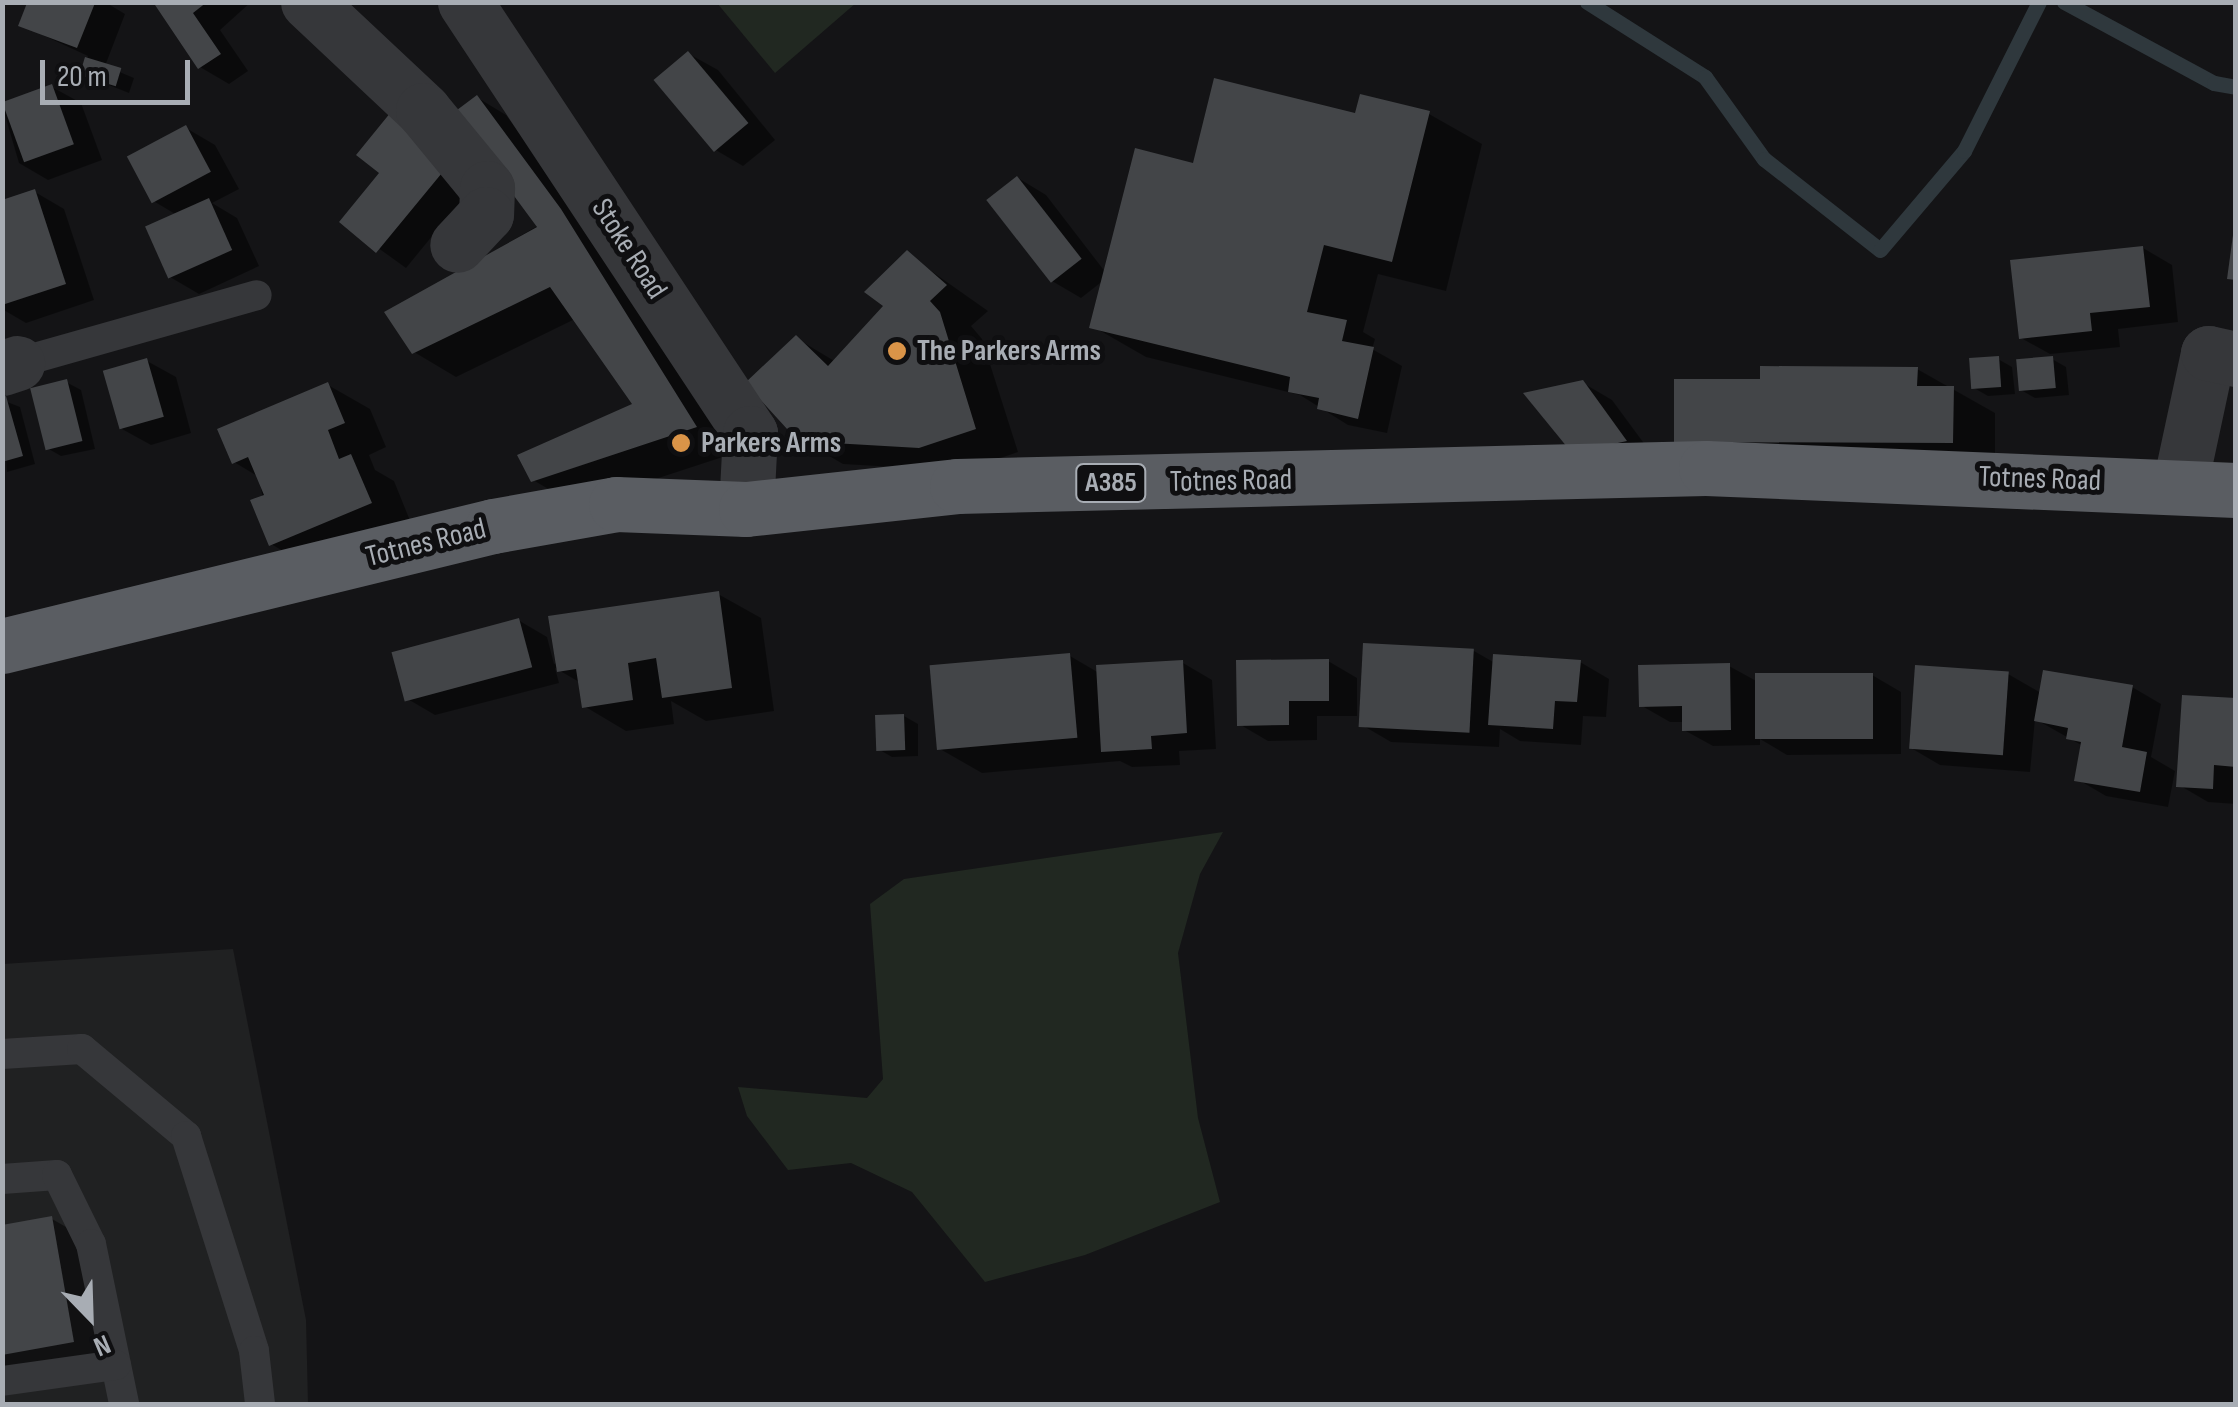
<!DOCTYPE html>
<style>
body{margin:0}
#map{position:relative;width:2238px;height:1407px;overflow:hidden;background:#141416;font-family:"Sofia Sans Condensed",sans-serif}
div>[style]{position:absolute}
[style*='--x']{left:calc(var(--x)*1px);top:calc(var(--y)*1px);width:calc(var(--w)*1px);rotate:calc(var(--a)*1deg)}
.built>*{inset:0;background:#202122}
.green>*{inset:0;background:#212821}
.shadow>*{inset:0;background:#0007}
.stream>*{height:15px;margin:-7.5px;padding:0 7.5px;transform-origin:7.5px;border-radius:7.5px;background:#2f383d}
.building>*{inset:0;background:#434548;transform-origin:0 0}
.service>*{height:30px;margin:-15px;padding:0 15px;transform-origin:15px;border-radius:15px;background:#36373a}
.minor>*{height:55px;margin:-27.5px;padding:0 27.5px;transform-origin:27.5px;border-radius:27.5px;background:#36373a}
.tertiary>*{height:55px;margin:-27.5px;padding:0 27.5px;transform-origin:27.5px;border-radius:27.5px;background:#36373a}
.trunk>*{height:55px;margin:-27.5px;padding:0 27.5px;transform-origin:27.5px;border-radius:27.5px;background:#5a5d62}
.dots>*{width:28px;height:28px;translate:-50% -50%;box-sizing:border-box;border:5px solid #0f0f11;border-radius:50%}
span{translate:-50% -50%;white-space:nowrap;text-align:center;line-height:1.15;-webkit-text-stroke:10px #0f0f11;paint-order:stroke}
.shield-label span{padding:2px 8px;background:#0f0f11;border:2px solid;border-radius:8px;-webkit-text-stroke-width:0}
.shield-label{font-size:28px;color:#a8adb4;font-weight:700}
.street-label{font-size:30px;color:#a8adb4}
.poi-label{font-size:30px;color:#a8adb4;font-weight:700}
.left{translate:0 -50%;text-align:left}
.frame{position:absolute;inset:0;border:5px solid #a8adb4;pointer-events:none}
.north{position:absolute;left:40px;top:1267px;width:100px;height:100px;-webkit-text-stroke:8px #0f0f11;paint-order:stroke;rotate:157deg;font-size:28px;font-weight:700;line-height:40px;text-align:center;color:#a8adb4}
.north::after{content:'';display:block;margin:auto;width:35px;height:45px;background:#a8adb4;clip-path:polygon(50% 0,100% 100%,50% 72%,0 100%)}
.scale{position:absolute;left:40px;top:60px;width:150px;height:45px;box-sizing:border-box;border:5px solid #a8adb4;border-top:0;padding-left:12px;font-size:30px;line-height:35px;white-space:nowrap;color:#a8adb4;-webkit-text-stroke:8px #0f0f11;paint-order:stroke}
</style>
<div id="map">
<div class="built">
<div style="clip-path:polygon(233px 949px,306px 1320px,308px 1404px,3px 1404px,3px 964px)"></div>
</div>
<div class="green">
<div style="clip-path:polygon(717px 3px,856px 3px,775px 73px)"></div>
<div style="clip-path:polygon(1223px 832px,1200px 874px,1178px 953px,1198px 1118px,1220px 1202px,1085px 1255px,985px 1282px,912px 1192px,851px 1163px,788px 1170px,747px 1116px,738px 1087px,867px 1098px,883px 1079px,870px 904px,904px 879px)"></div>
</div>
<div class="shadow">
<div style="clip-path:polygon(30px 2px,105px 2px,125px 14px,105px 66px,134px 78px,129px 93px,81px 74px,88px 56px,21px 25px)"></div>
<div style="clip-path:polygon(156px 2px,251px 2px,220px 30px,248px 71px,229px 84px,200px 67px)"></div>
<div style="clip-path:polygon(689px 54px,718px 70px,775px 140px,743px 166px,714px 149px)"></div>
<div style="clip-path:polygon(52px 87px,81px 103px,102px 160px,48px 180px,19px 163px,2px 105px)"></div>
<div style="clip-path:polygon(478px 98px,506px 115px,590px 229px,738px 452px,576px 505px,533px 480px,636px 405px,575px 319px,456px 377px,414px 352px,387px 313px,539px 225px)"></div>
<div style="clip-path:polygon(1429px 114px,1482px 144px,1446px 291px,1378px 274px,1363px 332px,1375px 339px,1372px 349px,1402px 366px,1387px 433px,1348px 425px,1300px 395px,1146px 357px,1092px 326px,1104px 280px,1081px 298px,1052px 281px,1018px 178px,1046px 195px,1106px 273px,1194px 166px,1357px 116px)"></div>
<div style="clip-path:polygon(186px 128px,215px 145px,239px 189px,212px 203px,237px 218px,259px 266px,199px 294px,170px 277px,177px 215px,155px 202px)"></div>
<div style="clip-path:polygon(360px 154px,478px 180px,406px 268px,342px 222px,383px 172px)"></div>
<div style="clip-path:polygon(35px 192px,64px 209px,94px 300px,26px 323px,2px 309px,2px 202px)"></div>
<div style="clip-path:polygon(2143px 248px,2172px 265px,2178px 322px,2118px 329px,2120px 347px,2050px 354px,2021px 338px)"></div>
<div style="clip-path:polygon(907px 254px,988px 311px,971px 326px,982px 339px,1018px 452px,963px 471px,843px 464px,800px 439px,796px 338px,836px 362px,887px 306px)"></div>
<div style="clip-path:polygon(1998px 359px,2012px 367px,2015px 394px,1988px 396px,1974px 388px)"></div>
<div style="clip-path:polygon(2052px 359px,2066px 367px,2069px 395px,2035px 398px,2021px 390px)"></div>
<div style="clip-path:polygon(147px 361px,176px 377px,191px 433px,151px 445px,122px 429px)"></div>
<div style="clip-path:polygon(1917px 369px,1995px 413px,1995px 466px,1719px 465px,1763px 382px)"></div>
<div style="clip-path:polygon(66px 382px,81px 390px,95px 449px,61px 456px,47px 448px)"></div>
<div style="clip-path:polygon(1583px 383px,1612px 400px,1654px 457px,1574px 451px)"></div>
<div style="clip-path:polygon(328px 385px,370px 409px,386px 447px,369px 455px,375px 470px,394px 481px,413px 528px,314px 569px,271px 544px,259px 477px,234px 462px)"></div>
<div style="clip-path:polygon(2px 400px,20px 407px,35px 464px,7px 472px)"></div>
<div style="clip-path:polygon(718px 594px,761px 618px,774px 711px,706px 721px,671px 701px,674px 724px,626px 731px,584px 706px,581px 683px,555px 668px,559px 683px,435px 715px,406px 698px,518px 620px,547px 637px,554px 664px)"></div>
<div style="clip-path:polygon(1474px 651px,1495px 663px,1580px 662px,1609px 679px,1606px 717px,1583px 716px,1581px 745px,1520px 741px,1500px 729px,1499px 747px,1391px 742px,1362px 725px)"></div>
<div style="clip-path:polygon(1070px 656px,1099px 673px,1183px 663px,1212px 680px,1216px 749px,1179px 751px,1180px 765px,1132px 767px,1120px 761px,982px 773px,940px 749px)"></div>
<div style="clip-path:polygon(1328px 661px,1357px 678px,1357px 716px,1317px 716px,1317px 740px,1268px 741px,1239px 724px)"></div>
<div style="clip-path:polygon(1729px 666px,1758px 682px,1872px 675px,1901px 692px,1901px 754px,1787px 755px,1760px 739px,1760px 745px,1713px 746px,1684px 730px,1684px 722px,1670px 722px,1642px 706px)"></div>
<div style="clip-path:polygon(2008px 674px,2041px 693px,2132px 687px,2161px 704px,2151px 757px,2175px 771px,2168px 807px,2106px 796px,2077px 779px,2083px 746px,2035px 719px,2030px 772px,1940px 765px,1911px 748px)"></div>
<div style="clip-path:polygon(2236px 701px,2236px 804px,2208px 802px,2179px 785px)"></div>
<div style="clip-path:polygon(904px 716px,918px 724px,918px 756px,892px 757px,878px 749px)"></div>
<div style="clip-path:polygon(52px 1219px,94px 1243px,115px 1365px,2px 1385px,2px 1228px)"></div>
</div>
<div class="stream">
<div style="--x:1587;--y:2;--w:140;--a:32.4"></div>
<div style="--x:1705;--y:77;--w:101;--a:54.3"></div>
<div style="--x:1764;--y:159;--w:147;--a:38.1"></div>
<div style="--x:1880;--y:250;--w:130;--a:-49.7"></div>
<div style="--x:1964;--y:151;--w:167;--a:-63.3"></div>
<div style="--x:2064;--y:2;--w:170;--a:28.4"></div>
<div style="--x:2214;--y:83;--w:22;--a:10"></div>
</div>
<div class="building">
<div style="clip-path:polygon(153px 2px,207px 2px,193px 13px,221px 54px,198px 69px)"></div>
<div style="clip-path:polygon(27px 3px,95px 3px,77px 48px,18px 26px)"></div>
<div style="left:688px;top:51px;width:94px;height:45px;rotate:50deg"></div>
<div style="left:85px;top:57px;width:38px;height:19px;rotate:17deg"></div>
<div style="clip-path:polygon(1214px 78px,1355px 113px,1360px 94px,1430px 111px,1392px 262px,1324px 245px,1307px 312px,1347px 320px,1342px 341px,1374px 347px,1358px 419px,1317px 409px,1319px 398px,1288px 392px,1290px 377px,1089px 328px,1135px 148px,1193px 163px)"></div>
<div style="left:52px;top:84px;width:64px;height:53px;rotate:70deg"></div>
<div style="clip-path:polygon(477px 95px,561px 209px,697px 427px,531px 482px,517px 455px,632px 404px,550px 287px,412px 354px,384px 312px,537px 227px,453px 113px)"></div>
<div style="clip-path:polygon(391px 112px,451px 162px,376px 253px,339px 222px,379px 173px,356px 155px)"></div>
<div style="left:186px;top:125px;width:53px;height:67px;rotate:62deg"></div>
<div style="left:1017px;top:176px;width:105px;height:39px;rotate:52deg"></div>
<div style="clip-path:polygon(35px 189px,66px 284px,2px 305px,2px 200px)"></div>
<div style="left:209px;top:198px;width:57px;height:70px;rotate:66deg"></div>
<div style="clip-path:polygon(2233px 235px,2236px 236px,2236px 280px,2227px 279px)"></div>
<div style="clip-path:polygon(2143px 246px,2150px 307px,2090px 313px,2092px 331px,2019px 339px,2010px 260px)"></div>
<div style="clip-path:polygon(907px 250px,947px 285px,930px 301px,940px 312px,976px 429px,919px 448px,798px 441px,745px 383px,796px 335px,828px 366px,883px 306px,864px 292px)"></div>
<div style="left:1999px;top:356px;width:31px;height:30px;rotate:86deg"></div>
<div style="left:2053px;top:356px;width:32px;height:37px;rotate:85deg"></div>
<div style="left:147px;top:358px;width:61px;height:46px;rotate:74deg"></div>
<div style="clip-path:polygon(1760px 366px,1918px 367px,1917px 386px,1954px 386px,1953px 443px,1674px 442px,1674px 379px,1760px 379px)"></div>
<div style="left:67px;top:379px;width:64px;height:38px;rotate:76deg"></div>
<div style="clip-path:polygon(1583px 380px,1627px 441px,1572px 453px,1523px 393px)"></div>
<div style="clip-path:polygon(328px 382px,345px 423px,328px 430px,339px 459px,351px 454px,372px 503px,269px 546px,250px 500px,264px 495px,248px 457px,232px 464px,217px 429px)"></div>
<div style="clip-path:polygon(6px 396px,23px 456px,2px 462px,2px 397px)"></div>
<div style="clip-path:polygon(719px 591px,732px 688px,662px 698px,656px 658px,628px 663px,633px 700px,582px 708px,576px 669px,557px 672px,548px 616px)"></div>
<div style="left:519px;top:618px;width:51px;height:132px;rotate:75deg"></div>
<div style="left:1363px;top:643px;width:111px;height:84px;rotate:3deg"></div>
<div style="left:1070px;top:653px;width:85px;height:141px;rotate:85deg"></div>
<div style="clip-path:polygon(1493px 654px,1581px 660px,1577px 702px,1555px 701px,1553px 729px,1488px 725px)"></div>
<div style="clip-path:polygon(1329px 659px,1329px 701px,1289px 701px,1289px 725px,1237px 726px,1236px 660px)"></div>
<div style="clip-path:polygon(1183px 660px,1187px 733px,1151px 736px,1152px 749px,1101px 752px,1096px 665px)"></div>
<div style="clip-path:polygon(1730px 663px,1731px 730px,1682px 731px,1682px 706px,1639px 707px,1638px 665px)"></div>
<div style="left:1915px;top:665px;width:94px;height:84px;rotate:4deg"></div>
<div style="clip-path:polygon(2043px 670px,2133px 685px,2122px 747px,2147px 752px,2140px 792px,2074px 781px,2081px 742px,2066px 739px,2068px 728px,2034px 721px)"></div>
<div style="left:1755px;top:673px;width:118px;height:66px"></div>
<div style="clip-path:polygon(2182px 695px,2236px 698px,2236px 767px,2214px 765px,2213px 789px,2176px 787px)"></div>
<div style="left:904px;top:714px;width:36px;height:29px;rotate:88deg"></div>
<div style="clip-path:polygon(52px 1216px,74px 1342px,2px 1355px,2px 1225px)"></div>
</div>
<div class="service">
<div style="--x:17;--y:363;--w:249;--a:-15.8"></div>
<div style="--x:2;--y:1054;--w:80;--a:-3.6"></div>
<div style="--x:82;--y:1049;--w:136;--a:39.9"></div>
<div style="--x:186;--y:1136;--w:225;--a:72.4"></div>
<div style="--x:254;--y:1351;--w:53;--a:83.5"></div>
<div style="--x:2;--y:1179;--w:55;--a:-4.2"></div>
<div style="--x:57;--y:1175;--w:77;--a:63.8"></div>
<div style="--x:91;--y:1244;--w:163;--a:78.3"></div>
<div style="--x:2;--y:1381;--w:115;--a:-8"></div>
</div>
<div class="minor">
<div style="--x:308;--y:2;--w:158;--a:43.2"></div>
<div style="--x:423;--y:110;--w:101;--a:50.6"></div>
<div style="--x:487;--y:188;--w:26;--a:92"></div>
<div style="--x:486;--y:214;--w:42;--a:133.1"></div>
<div style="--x:2;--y:368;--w:16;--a:-18"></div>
<div style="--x:2180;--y:484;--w:134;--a:-77.9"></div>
<div style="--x:2208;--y:353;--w:29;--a:12"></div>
</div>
<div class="tertiary">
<div style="--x:465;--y:2;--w:517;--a:56.53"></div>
<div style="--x:750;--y:433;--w:76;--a:93"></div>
</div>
<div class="trunk">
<div style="--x:2;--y:646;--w:505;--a:-13.73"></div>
<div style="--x:493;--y:526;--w:125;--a:-10.1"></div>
<div style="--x:616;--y:504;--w:130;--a:2.2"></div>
<div style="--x:746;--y:509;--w:212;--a:-6.2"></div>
<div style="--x:957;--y:486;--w:749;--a:-1.38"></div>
<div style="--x:1706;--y:468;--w:530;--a:2.38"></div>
</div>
<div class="dots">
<div style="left:897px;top:351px;background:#da9448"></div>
<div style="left:681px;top:443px;background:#da9448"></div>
</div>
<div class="shield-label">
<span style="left:1111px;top:483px">A385</span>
</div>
<div class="street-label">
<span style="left:629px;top:249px;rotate:57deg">Stoke Road</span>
<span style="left:2040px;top:479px;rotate:2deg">Totnes Road</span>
<span style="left:1231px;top:481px;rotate:-1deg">Totnes Road</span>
<span style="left:426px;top:543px;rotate:-14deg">Totnes Road</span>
</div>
<div class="poi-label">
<span class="left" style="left:917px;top:351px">The Parkers Arms</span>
<span class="left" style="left:701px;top:443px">Parkers Arms</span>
</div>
<div class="frame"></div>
<div class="north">N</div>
<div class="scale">20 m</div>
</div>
